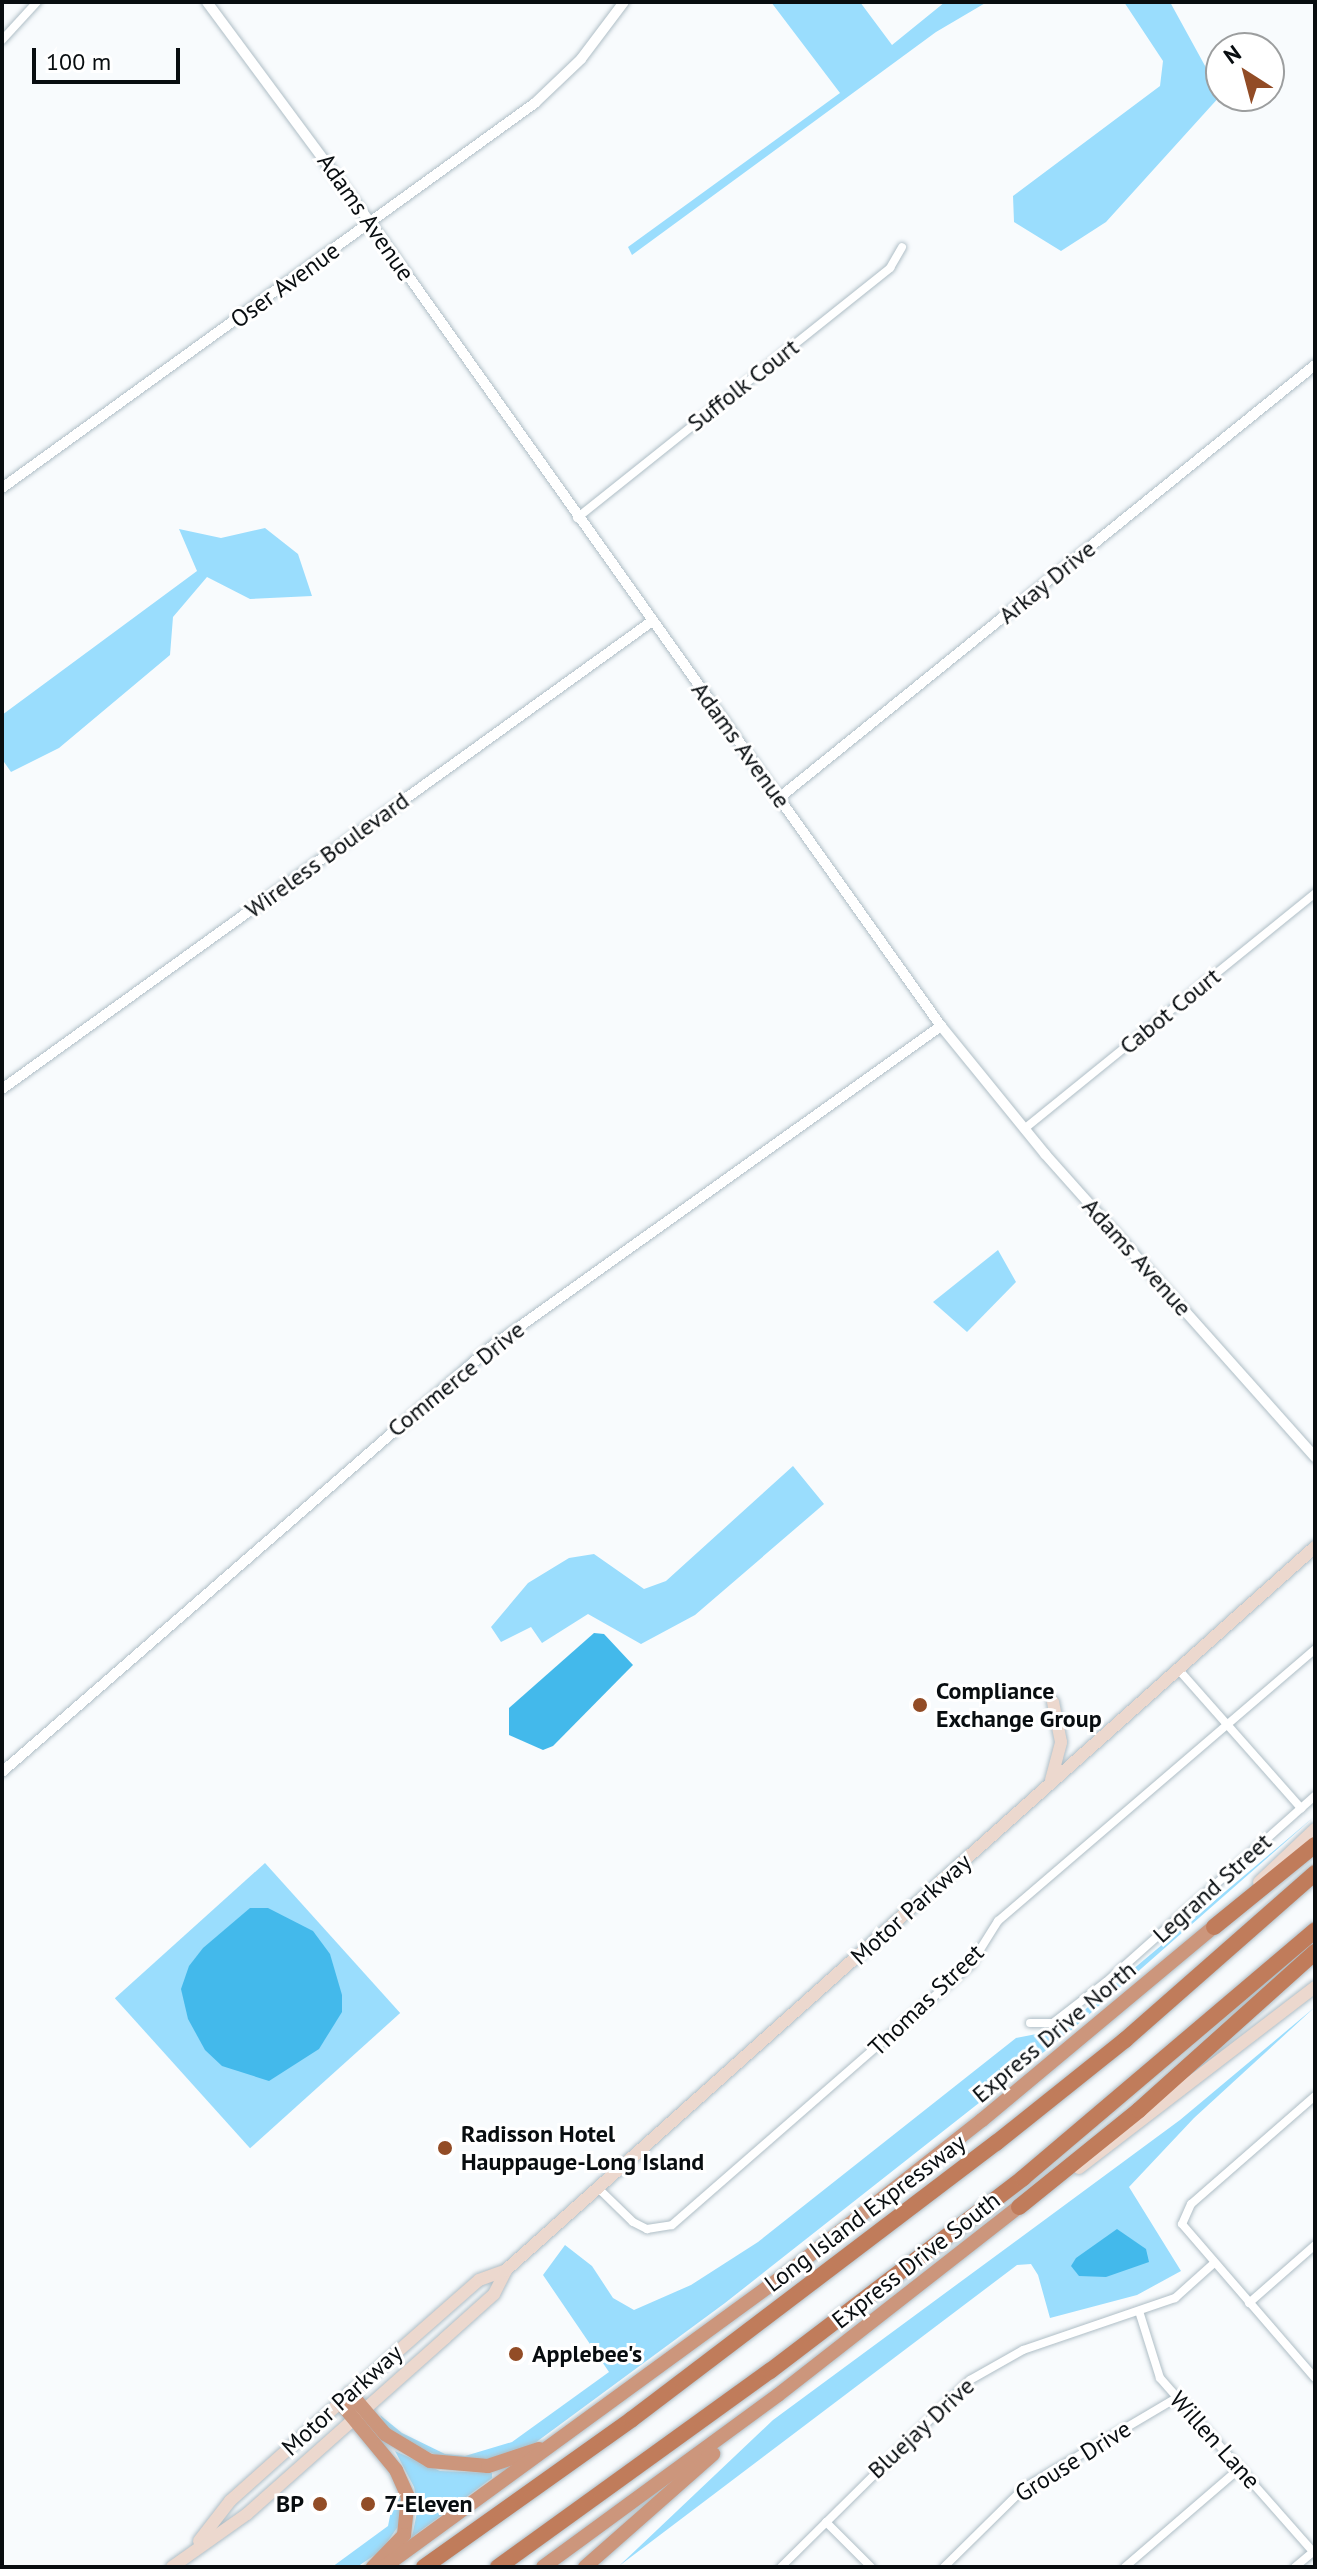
<!DOCTYPE html>
<style>
body{margin:0}
#map{position:relative;width:1317px;height:2569px;overflow:hidden;background:#f8fbfd;font-family:"PT Sans",sans-serif}
div>[style]{position:absolute}
[style*='--x']{left:calc(var(--x)*1px);top:calc(var(--y)*1px);width:calc(var(--w)*1px);rotate:calc(var(--a)*1deg)}
.green>*{inset:0;background:#9addfd;transform-origin:0 0}
.water>*{inset:0;background:#43b9eb}
.roads{filter:drop-shadow(0 0 2px #afbec6) drop-shadow(0 0 2px #afbec6)}
.minor>*{height:8px;margin:-4px;padding:0 4px;transform-origin:4px;border-radius:4px;background:#fff}
.tertiary>*{height:10px;margin:-5px;padding:0 5px;transform-origin:5px;border-radius:5px;background:#fff}
.secondary>*{height:12px;margin:-6px;padding:0 6px;transform-origin:6px;border-radius:6px;background:#ecd8ce}
.trunk>*{height:14px;margin:-7px;padding:0 7px;transform-origin:7px;border-radius:7px;background:#cc967c}
.motorway>*{height:16px;margin:-8px;padding:0 8px;transform-origin:8px;border-radius:8px;background:#c07c5b}
.dots>*{width:22px;height:22px;translate:-50% -50%;box-sizing:border-box;border:4px solid #fff;border-radius:50%}
span{translate:-50% -50%;white-space:nowrap;text-align:center;line-height:1.15;-webkit-text-stroke:6px #fff;paint-order:stroke}
.street-label{font-size:24px;color:#080d10}
.poi-label{font-size:24px;color:#080d10;font-weight:700}
.left{translate:0 -50%;text-align:left}
.right{translate:-100% -50%;text-align:right}
.frame{position:absolute;inset:0;border:4px solid #080d10;pointer-events:none}
.north{position:absolute;left:1205px;top:32px;width:80px;height:80px;box-sizing:border-box;background:#fff;border:2px solid #9c9e9f;border-radius:50%;rotate:324deg;font-size:22px;font-weight:700;line-height:32px;text-align:center;color:#080d10}
.north::after{content:'';display:block;margin:auto;width:28px;height:36px;background:#924c26;clip-path:polygon(50% 0,100% 100%,50% 72%,0 100%)}
.scale{position:absolute;left:32px;top:48px;width:148px;height:36px;box-sizing:border-box;border:4px solid #080d10;border-top:0;padding-left:10px;font-size:24px;line-height:28px;white-space:nowrap;color:#080d10;-webkit-text-stroke:6px #fff;paint-order:stroke}
</style>
<div id="map">
<div class="green">
<div style="clip-path:polygon(771px 2px,860px 2px,892px 45px,945px 2px,987px 2px,936px 32px,632px 255px,628px 247px,840px 93px)"></div>
<div style="clip-path:polygon(1124px 2px,1170px 2px,1221px 95px,1106px 222px,1061px 251px,1014px 222px,1013px 196px,1160px 86px,1163px 61px)"></div>
<div style="clip-path:polygon(265px 528px,298px 554px,312px 596px,250px 599px,207px 577px,173px 617px,170px 655px,59px 748px,11px 772px,2px 759px,2px 715px,197px 571px,179px 529px,221px 538px)"></div>
<div style="clip-path:polygon(998px 1250px,1016px 1282px,967px 1332px,933px 1302px)"></div>
<div style="clip-path:polygon(793px 1466px,824px 1504px,695px 1615px,641px 1644px,588px 1614px,542px 1643px,531px 1627px,501px 1642px,491px 1627px,528px 1583px,569px 1558px,594px 1554px,644px 1589px,666px 1581px)"></div>
<div style="clip-path:polygon(1315px 1816px,1068px 2033px,725px 2303px,535px 2443px,490px 2460px,446px 2459px,405px 2442px,385px 2425px,380px 2415px,402px 2433px,445px 2454px,465px 2456px,512px 2442px,609px 2372px,543px 2275px,565px 2245px,592px 2266px,613px 2298px,634px 2310px,691px 2285px,758px 2242px,1016px 2038px,1062px 2029px)"></div>
<div style="left:265px;top:1863px;width:202px;height:202px;rotate:48deg"></div>
<div style="clip-path:polygon(1315px 2007px,1194px 2118px,1129px 2187px,1181px 2271px,1137px 2295px,1050px 2318px,1038px 2275px,1031px 2264px,1017px 2265px,619px 2566px,773px 2420px,1180px 2120px)"></div>
<div style="clip-path:polygon(395px 2451px,440px 2471px,492px 2473px,492px 2478px,412px 2537px,418px 2507px,414px 2487px)"></div>
<div style="clip-path:polygon(402px 2491px,401px 2522px,382px 2550px,357px 2567px,332px 2567px,388px 2526px,393px 2501px)"></div>
</div>
<div class="water">
<div style="clip-path:polygon(594px 1633px,604px 1634px,633px 1665px,553px 1746px,543px 1750px,509px 1735px,509px 1708px)"></div>
<div style="clip-path:polygon(250px 1908px,268px 1908px,313px 1931px,330px 1954px,342px 1995px,342px 2012px,319px 2049px,269px 2081px,222px 2066px,205px 2050px,188px 2019px,181px 1989px,189px 1966px,203px 1948px)"></div>
<div style="clip-path:polygon(1117px 2229px,1146px 2249px,1149px 2262px,1106px 2277px,1079px 2276px,1071px 2266px,1076px 2258px)"></div>
</div>
<div class="roads">
<div class="minor">
<div style="--x:2;--y:40;--w:52;--a:-47.4"></div>
<div style="--x:577;--y:518;--w:401;--a:-38.6"></div>
<div style="--x:890;--y:268;--w:24;--a:-60"></div>
<div style="--x:1024;--y:1129;--w:375;--a:-39"></div>
<div style="--x:1178;--y:1669;--w:186;--a:48.5"></div>
<div style="--x:1030;--y:2023;--w:23;--a:0"></div>
<div style="--x:1053;--y:2023;--w:67;--a:-37.7"></div>
<div style="--x:1106;--y:1982;--w:280;--a:-41.7"></div>
<div style="--x:1315;--y:2096;--w:164;--a:138.9"></div>
<div style="--x:1191;--y:2204;--w:22;--a:114"></div>
<div style="--x:1182;--y:2224;--w:203;--a:49.2"></div>
<div style="--x:597;--y:2187;--w:50;--a:44.2"></div>
<div style="--x:633;--y:2222;--w:16;--a:27"></div>
<div style="--x:647;--y:2229;--w:25;--a:-9"></div>
<div style="--x:672;--y:2225;--w:397;--a:-41.1"></div>
<div style="--x:971;--y:1964;--w:51;--a:-57.9"></div>
<div style="--x:998;--y:1921;--w:418;--a:-40.6"></div>
<div style="--x:1249;--y:2303;--w:88;--a:-41.3"></div>
<div style="--x:1139;--y:2311;--w:70;--a:72.6"></div>
<div style="--x:1160;--y:2378;--w:235;--a:48.6"></div>
<div style="--x:826;--y:2522;--w:64;--a:45"></div>
<div style="--x:781;--y:2567;--w:266;--a:-44.7"></div>
<div style="--x:970;--y:2380;--w:61;--a:-29.5"></div>
<div style="--x:1023;--y:2350;--w:161;--a:-18.9"></div>
<div style="--x:1175;--y:2298;--w:51;--a:-41.8"></div>
<div style="--x:944;--y:2567;--w:112;--a:-44.6"></div>
<div style="--x:1024;--y:2488;--w:177;--a:-30.6"></div>
<div style="--x:1125;--y:2567;--w:152;--a:-40.7"></div>
<div style="--x:1295;--y:2567;--w:23;--a:-40"></div>
</div>
<div class="tertiary">
<div style="--x:207;--y:2;--w:274;--a:53.5"></div>
<div style="--x:370;--y:222;--w:986;--a:54.62"></div>
<div style="--x:941;--y:1026;--w:165;--a:50.9"></div>
<div style="--x:1045;--y:1154;--w:406;--a:48.3"></div>
<div style="--x:2;--y:488;--w:658;--a:-35.84"></div>
<div style="--x:535;--y:103;--w:64;--a:-43.7"></div>
<div style="--x:581;--y:59;--w:71;--a:-53"></div>
<div style="--x:779;--y:798;--w:689;--a:-38.93"></div>
<div style="--x:2;--y:1089;--w:800;--a:-35.74"></div>
<div style="--x:2;--y:1772;--w:648;--a:-40.99"></div>
<div style="--x:491;--y:1347;--w:553;--a:-35.5"></div>
</div>
<div class="secondary">
<div style="--x:1051;--y:1780;--w:39;--a:-75"></div>
<div style="--x:1061;--y:1742;--w:41;--a:-101.3"></div>
<div style="--x:1259;--y:1882;--w:77;--a:-43.4"></div>
<div style="--x:1079;--y:2168;--w:297;--a:-37.5"></div>
<div style="--x:199;--y:2541;--w:51;--a:-52.2"></div>
<div style="--x:230;--y:2501;--w:178;--a:-41.8"></div>
<div style="--x:363;--y:2382;--w:154;--a:-41.3"></div>
<div style="--x:479;--y:2280;--w:29;--a:-20"></div>
<div style="--x:172;--y:2567;--w:92;--a:-35.2"></div>
<div style="--x:247;--y:2514;--w:265;--a:-41.6"></div>
<div style="--x:445;--y:2338;--w:66;--a:-41.9"></div>
<div style="--x:494;--y:2294;--w:27;--a:-63"></div>
<div style="--x:506;--y:2270;--w:1085;--a:-41.79"></div>
</div>
<div class="trunk">
<div style="--x:350;--y:2393;--w:54;--a:49.5"></div>
<div style="--x:385;--y:2434;--w:52;--a:31"></div>
<div style="--x:430;--y:2461;--w:58;--a:4.9"></div>
<div style="--x:488;--y:2466;--w:54;--a:-18.4"></div>
<div style="--x:340;--y:2402;--w:88;--a:50.5"></div>
<div style="--x:396;--y:2470;--w:30;--a:66"></div>
<div style="--x:408;--y:2497;--w:38;--a:96"></div>
<div style="--x:404;--y:2535;--w:45;--a:134.1"></div>
<div style="--x:384;--y:2567;--w:491;--a:-36.1"></div>
<div style="--x:781;--y:2278;--w:256;--a:-38.2"></div>
<div style="--x:982;--y:2120;--w:302;--a:-39.8"></div>
<div style="--x:543;--y:2567;--w:291;--a:-36.2"></div>
<div style="--x:778;--y:2395;--w:306;--a:-38"></div>
<div style="--x:585;--y:2567;--w:171;--a:-41.4"></div>
</div>
<div class="motorway">
<div style="--x:1214;--y:1927;--w:130;--a:-39.1"></div>
<div style="--x:1019;--y:2207;--w:154;--a:-38.9"></div>
<div style="--x:1139;--y:2110;--w:237;--a:-41.9"></div>
<div style="--x:424;--y:2567;--w:255;--a:-35.4"></div>
<div style="--x:632;--y:2419;--w:457;--a:-37.2"></div>
<div style="--x:996;--y:2143;--w:165;--a:-38.6"></div>
<div style="--x:1125;--y:2040;--w:253;--a:-41.3"></div>
<div style="--x:498;--y:2567;--w:335;--a:-35.8"></div>
<div style="--x:770;--y:2371;--w:318;--a:-37.3"></div>
<div style="--x:1023;--y:2178;--w:383;--a:-40.3"></div>
</div>
</div>
<div class="dots">
<div style="left:920px;top:1705px;background:#924c26"></div>
<div style="left:445px;top:2148px;background:#924c26"></div>
<div style="left:516px;top:2354px;background:#924c26"></div>
<div style="left:320px;top:2504px;background:#924c26"></div>
<div style="left:368px;top:2504px;background:#924c26"></div>
</div>
<div class="street-label">
<span style="left:366px;top:217px;rotate:55deg">Adams Avenue</span>
<span style="left:285px;top:285px;rotate:-36deg">Oser Avenue</span>
<span style="left:743px;top:385px;rotate:-38deg">Suffolk Court</span>
<span style="left:1047px;top:582px;rotate:-39deg">Arkay Drive</span>
<span style="left:741px;top:745px;rotate:54deg">Adams Avenue</span>
<span style="left:327px;top:855px;rotate:-36deg">Wireless Boulevard</span>
<span style="left:1170px;top:1011px;rotate:-39deg">Cabot Court</span>
<span style="left:1137px;top:1257px;rotate:48deg">Adams Avenue</span>
<span style="left:456px;top:1379px;rotate:-39deg">Commerce Drive</span>
<span style="left:1212px;top:1888px;rotate:-42deg">Legrand Street</span>
<span style="left:911px;top:1909px;rotate:-42deg">Motor Parkway</span>
<span style="left:926px;top:2000px;rotate:-44deg">Thomas Street</span>
<span style="left:1054px;top:2032px;rotate:-40deg">Express Drive North</span>
<span style="left:865px;top:2213px;rotate:-37deg">Long Island Expressway</span>
<span style="left:916px;top:2260px;rotate:-38deg">Express Drive South</span>
<span style="left:342px;top:2400px;rotate:-42deg">Motor Parkway</span>
<span style="left:921px;top:2428px;rotate:-43deg">Bluejay Drive</span>
<span style="left:1215px;top:2440px;rotate:48deg">Willen Lane</span>
<span style="left:1073px;top:2461px;rotate:-32deg">Grouse Drive</span>
</div>
<div class="poi-label">
<span class="left" style="left:936px;top:1705px">Compliance<br>Exchange Group</span>
<span class="left" style="left:461px;top:2148px">Radisson Hotel<br>Hauppauge-Long Island</span>
<span class="left" style="left:532px;top:2354px">Applebee's</span>
<span class="right" style="left:304px;top:2504px">BP</span>
<span class="left" style="left:384px;top:2504px">7-Eleven</span>
</div>
<div class="frame"></div>
<div class="north">N</div>
<div class="scale">100 m</div>
</div>
